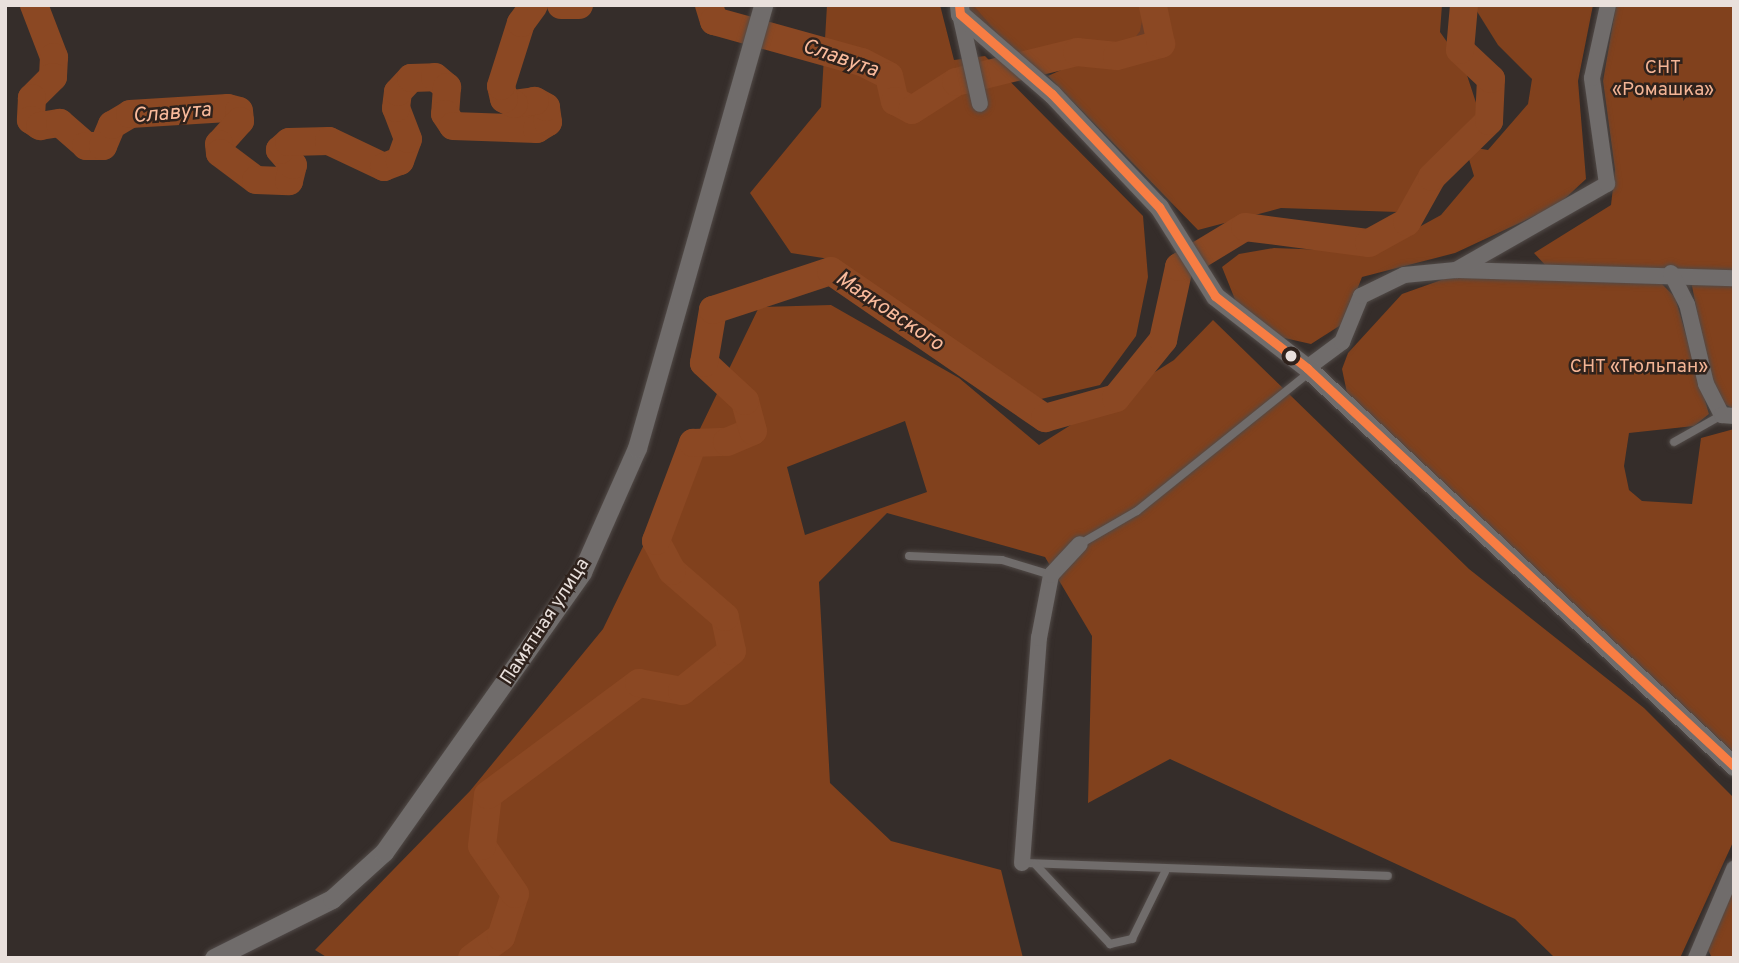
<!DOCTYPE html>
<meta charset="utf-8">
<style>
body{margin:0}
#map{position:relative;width:1739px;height:963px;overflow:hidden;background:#352d2a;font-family:Overpass,sans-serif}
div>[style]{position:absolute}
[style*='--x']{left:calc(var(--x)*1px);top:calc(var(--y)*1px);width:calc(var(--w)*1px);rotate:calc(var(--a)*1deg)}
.green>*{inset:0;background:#6c3e27}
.forest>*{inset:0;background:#81411d}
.river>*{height:28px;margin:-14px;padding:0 14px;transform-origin:14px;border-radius:14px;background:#8b4823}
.roads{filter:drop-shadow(0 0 2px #514a47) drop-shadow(0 0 2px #514a47)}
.service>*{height:8px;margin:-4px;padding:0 4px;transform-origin:4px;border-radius:4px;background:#706c6b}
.minor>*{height:16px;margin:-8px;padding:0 8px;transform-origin:8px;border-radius:8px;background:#706c6b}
.tertiary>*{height:19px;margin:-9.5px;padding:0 9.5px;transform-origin:9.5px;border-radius:9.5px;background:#706c6b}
.bus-1>*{height:9px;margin:-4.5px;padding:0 4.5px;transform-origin:4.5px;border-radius:4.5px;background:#f77d43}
.dots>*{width:19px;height:19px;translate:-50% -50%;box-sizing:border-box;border:4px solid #2f221c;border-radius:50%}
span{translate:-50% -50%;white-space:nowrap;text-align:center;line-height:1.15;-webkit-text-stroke:5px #2f221c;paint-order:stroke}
.park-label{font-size:19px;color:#f3b495}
.street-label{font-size:19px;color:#e9e0dc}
.water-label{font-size:21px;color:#fabb9c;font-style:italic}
.frame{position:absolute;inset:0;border:7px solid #e9e0dc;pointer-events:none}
</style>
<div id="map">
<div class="green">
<div style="clip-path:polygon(959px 5px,1161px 5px,1161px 44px,1117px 56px,1017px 61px)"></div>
</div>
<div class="forest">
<div style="clip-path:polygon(827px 5px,940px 5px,954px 60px,985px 56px,1143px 216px,1148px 277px,1136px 336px,1100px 385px,1041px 399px,836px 260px,791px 253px,750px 193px,821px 107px)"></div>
<div style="clip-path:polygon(973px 5px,1145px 5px,1140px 31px,1129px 46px,1027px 58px,1014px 52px)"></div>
<div style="clip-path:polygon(1163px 5px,1442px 5px,1440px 32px,1464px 66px,1481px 118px,1440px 153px,1398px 212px,1281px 208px,1198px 230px,1048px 76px,1074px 64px,1146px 55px,1170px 41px)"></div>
<div style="clip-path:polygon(1473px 5px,1593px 5px,1578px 81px,1586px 179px,1558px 205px,1455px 253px,1362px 277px,1344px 323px,1311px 344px,1271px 335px,1238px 307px,1222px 267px,1239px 254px,1274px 248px,1353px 251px,1410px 232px,1441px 215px,1474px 176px,1468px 156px,1476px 148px,1488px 150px,1528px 104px,1532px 79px,1498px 45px)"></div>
<div style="clip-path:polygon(1616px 5px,1734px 5px,1734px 275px,1547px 267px,1534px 253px,1611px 205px,1615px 170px,1603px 81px)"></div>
<div style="clip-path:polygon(1484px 276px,1635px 281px,1662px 284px,1675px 297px,1709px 414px,1694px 426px,1629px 433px,1624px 466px,1629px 490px,1642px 501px,1692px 504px,1701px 438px,1734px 429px,1734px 753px,1347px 393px,1342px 369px,1348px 353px,1402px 294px,1444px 279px)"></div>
<div style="clip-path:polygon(1691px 281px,1734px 285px,1734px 409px,1720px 402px,1708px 368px)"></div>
<div style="clip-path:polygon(evenodd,831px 305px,959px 378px,1039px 445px,1174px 360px,1213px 320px,1469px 569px,1644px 708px,1734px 798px,1734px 840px,1680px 958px,1555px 958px,1515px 919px,1170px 759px,1088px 803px,1092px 636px,1045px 557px,887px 513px,819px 582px,830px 783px,891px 841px,1001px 870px,1023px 958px,328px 958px,315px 950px,470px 791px,603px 629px,759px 307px,831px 305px,905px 421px,927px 492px,805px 535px,787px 467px,905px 421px)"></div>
<div style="clip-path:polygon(1734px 884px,1734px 958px,1712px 958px,1706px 946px)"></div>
</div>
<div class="river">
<div style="--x:34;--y:5;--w:56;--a:69"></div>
<div style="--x:54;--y:57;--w:20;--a:93"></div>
<div style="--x:53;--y:77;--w:30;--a:135"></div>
<div style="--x:32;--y:98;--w:22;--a:93"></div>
<div style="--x:31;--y:120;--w:11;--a:34"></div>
<div style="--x:40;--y:126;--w:20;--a:-9"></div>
<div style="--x:60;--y:123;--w:35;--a:41"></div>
<div style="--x:86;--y:146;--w:17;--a:0"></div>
<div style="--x:103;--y:146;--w:23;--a:-67"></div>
<div style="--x:112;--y:125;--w:21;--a:-31"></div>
<div style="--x:130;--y:114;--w:98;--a:-3.5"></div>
<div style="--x:228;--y:108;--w:11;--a:15"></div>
<div style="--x:239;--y:111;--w:10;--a:84"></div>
<div style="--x:240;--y:121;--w:31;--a:132"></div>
<div style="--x:219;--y:144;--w:9;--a:84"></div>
<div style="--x:220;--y:153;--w:45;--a:36.9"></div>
<div style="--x:256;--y:180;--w:33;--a:2"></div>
<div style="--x:289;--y:181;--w:16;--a:-76"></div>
<div style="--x:293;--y:165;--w:20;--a:-131"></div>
<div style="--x:280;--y:150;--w:12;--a:-42"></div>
<div style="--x:289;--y:142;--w:40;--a:-1.4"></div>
<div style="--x:329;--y:141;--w:61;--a:25.3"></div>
<div style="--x:384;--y:167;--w:17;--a:-21"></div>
<div style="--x:400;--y:161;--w:23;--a:-70"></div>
<div style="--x:408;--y:139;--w:33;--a:-111"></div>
<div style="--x:396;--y:108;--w:16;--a:-83"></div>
<div style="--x:398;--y:92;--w:19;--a:-47"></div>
<div style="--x:411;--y:78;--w:24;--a:-2"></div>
<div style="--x:435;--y:77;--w:16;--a:40"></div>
<div style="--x:447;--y:87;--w:27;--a:94"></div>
<div style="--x:445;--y:114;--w:14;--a:56"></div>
<div style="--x:453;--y:126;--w:84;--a:2"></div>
<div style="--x:537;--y:129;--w:13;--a:-32"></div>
<div style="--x:548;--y:122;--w:15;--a:-98"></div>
<div style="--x:546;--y:107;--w:13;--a:-151"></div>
<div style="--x:535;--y:101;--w:21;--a:172"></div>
<div style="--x:514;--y:104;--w:11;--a:-153"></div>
<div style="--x:504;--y:99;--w:13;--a:-103"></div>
<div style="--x:501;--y:86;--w:66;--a:-72.4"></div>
<div style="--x:521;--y:23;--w:22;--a:-54"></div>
<div style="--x:561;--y:5;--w:18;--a:0"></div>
<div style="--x:709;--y:5;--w:17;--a:73"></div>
<div style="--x:714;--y:21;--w:154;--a:15.5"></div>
<div style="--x:862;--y:62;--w:30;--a:27"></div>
<div style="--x:889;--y:76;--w:26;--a:77"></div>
<div style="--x:895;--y:101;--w:19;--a:28"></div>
<div style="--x:912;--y:110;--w:52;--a:-32.5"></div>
<div style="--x:956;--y:82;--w:125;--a:-13.9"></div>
<div style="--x:1077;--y:52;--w:40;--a:5.7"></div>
<div style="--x:1117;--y:56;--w:46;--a:-15.3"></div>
<div style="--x:1161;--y:44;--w:40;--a:-102"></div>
<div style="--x:472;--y:958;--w:36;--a:-36"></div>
<div style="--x:501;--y:937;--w:45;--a:-72"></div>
<div style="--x:515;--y:894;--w:58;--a:-124.5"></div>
<div style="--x:482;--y:846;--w:51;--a:-83.3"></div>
<div style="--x:488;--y:795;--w:188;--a:-36.6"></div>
<div style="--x:639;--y:683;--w:44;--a:10.5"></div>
<div style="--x:682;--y:691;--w:64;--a:-38.7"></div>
<div style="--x:732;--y:651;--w:35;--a:-102"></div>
<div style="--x:725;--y:617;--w:70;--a:-139"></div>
<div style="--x:672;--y:571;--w:34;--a:-118"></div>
<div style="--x:656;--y:541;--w:105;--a:-69.3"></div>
<div style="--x:693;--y:443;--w:34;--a:-2"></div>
<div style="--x:727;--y:442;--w:28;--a:-23"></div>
<div style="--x:753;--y:431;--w:31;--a:-105"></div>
<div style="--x:745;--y:401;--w:56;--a:-137.2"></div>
<div style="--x:704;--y:363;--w:54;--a:-80.4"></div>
<div style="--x:713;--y:310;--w:124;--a:-18.3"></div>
<div style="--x:831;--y:271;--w:260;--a:34.5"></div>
<div style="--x:1045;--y:418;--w:74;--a:-15.7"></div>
<div style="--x:1116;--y:398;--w:75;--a:-51"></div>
<div style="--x:1163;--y:340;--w:75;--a:-77.6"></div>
<div style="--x:1179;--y:267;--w:77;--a:-31.2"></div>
<div style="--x:1245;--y:227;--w:125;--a:7.4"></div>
<div style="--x:1369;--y:243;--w:43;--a:-28.9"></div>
<div style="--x:1407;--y:222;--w:51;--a:-60.9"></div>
<div style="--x:1432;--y:177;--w:80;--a:-44.5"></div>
<div style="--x:1489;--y:121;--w:42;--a:-87.3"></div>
<div style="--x:1491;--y:79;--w:42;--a:-136.9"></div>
<div style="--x:1460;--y:50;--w:45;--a:-84.9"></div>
</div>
<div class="roads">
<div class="service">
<div style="--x:1674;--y:442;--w:55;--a:-29.4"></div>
<div style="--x:1080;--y:544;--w:66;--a:-30.1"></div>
<div style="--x:1137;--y:511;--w:222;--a:-38.8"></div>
<div style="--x:909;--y:556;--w:93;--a:2.5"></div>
<div style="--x:1002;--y:560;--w:51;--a:17"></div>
<div style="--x:1022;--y:863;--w:366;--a:2"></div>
<div style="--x:1035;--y:864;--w:110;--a:46.8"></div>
<div style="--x:1110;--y:944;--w:23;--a:-13"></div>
<div style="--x:1132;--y:939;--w:75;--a:-63.8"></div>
</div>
<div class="minor">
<div style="--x:960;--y:14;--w:92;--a:77.5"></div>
<div style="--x:1458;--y:270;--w:276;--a:1.7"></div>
<div style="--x:1671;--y:273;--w:35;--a:63"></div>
<div style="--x:1687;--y:304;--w:82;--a:76.6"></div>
<div style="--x:1706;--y:384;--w:35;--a:63"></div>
<div style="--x:1722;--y:415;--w:12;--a:5"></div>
<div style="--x:1307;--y:368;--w:44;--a:-36.6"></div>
<div style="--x:1342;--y:342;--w:50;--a:-67.6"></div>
<div style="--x:1361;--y:296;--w:48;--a:-26"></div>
<div style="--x:1404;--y:275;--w:52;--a:-5.5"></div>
<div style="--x:1456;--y:270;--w:174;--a:-29.7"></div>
<div style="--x:1607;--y:184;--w:107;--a:-98.1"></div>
<div style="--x:1592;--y:78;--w:75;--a:-77.6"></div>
<div style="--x:1022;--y:863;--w:226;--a:-85.7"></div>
<div style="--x:1039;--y:638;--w:64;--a:-79.2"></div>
<div style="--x:1051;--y:575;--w:42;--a:-46.9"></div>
<div style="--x:1696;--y:958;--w:97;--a:-66.9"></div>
</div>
<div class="tertiary">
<div style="--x:959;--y:5;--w:9;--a:84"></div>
<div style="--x:960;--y:14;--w:122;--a:41"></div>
<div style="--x:1052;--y:94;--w:156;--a:46.6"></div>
<div style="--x:1159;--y:207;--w:105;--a:57.8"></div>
<div style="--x:1215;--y:296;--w:117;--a:38"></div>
<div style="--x:1307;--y:368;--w:584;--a:42.99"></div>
<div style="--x:214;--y:958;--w:132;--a:-26.6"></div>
<div style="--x:332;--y:899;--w:70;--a:-42.1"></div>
<div style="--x:384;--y:852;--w:343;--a:-54.7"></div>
<div style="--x:582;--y:572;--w:136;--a:-66.1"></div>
<div style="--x:637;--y:448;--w:461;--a:-74.1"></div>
</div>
</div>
<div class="bus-1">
<div style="--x:959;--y:5;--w:9;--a:84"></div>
<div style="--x:960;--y:14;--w:122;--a:41"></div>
<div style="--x:1052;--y:94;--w:156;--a:46.6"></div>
<div style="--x:1159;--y:207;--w:105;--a:57.8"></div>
<div style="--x:1215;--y:296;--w:117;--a:38"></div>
<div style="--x:1307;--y:368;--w:584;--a:42.99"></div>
</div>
<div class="dots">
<div style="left:1291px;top:356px;background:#e9e0dc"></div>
</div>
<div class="park-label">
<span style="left:1663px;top:80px">СНТ<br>«Ромашка»</span>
<span style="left:1639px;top:368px">СНТ «Тюльпан»</span>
</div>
<div class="street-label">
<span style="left:546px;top:622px;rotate:-57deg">Памятная улица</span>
</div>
<div class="water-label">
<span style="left:840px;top:59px;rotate:19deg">Славута</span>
<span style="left:172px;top:114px;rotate:-5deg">Славута</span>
<span style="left:889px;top:312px;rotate:34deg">Маяковского</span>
</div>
<div class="frame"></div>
</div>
